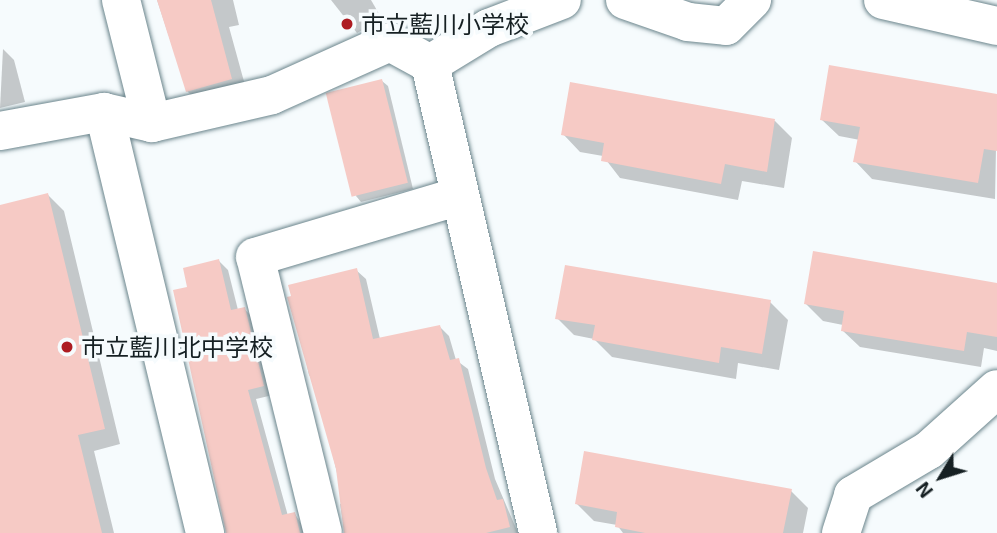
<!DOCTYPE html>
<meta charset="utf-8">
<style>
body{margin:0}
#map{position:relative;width:997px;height:533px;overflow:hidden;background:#f6fbfd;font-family:"Exo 2","Noto Sans JP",sans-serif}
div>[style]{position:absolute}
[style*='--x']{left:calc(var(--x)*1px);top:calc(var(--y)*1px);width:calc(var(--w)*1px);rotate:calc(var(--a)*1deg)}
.shadow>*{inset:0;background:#0003}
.building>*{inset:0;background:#f6cac5;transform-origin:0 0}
.roads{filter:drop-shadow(0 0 2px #6b858c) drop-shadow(0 0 2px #6b858c)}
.minor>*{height:38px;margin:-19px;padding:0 19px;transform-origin:19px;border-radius:19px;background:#fff}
.dots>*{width:19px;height:19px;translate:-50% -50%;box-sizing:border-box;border:4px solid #f6fbfd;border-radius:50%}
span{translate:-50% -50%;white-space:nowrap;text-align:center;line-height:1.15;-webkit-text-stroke:7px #f6fbfd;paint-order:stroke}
.poi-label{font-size:24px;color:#162023}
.left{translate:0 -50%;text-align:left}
.north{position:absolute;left:906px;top:442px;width:70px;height:70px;-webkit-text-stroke:5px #f6fbfd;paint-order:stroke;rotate:232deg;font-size:19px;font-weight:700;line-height:28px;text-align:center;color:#162023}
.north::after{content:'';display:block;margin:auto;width:24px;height:32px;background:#162023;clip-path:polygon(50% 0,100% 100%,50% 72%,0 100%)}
</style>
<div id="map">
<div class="shadow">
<div style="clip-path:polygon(157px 0,233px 0,239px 25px,229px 27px,248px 96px,204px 108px,187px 91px)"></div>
<div style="clip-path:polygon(331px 0,371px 0,382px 19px,357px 33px)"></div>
<div style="clip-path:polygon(3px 49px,14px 60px,25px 102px,0 108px)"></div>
<div style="clip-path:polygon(382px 81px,388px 86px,413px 189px,361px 202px,356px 196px)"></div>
<div style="clip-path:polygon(997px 96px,995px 199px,872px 179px,855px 161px,860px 140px,839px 136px,821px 119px)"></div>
<div style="clip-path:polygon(775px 121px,792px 138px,784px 188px,742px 181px,738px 200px,620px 178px,603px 156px,580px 152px,563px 134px)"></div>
<div style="clip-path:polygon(48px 195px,64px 211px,120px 444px,94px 451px,114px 533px,0 533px,0 206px)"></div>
<div style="clip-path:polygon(219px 261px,228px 270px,238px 310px,244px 309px,254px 318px,273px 395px,256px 399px,288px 516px,295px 514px,307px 533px,229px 533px,189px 288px)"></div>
<div style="clip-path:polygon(356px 270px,366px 279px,380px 339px,440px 327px,449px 336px,456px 360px,468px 369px,495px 479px,518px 533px,345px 533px,340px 504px,344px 503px,316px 383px,309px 375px,290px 286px)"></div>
<div style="clip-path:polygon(997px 284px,997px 351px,984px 348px,981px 367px,860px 347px,842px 330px,843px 325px,823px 321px,806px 304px)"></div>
<div style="clip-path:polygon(770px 302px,788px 320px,779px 370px,738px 363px,736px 379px,612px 357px,594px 339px,574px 335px,557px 318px)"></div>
<div style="clip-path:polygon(791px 491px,808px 508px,803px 533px,623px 533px,617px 525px,594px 521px,577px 504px)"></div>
</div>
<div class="building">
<div style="clip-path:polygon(157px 0,211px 0,232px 79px,186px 92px)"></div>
<div style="clip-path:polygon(829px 65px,997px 94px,997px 151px,984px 149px,978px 183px,853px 162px,860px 127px,820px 120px)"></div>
<div style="left:382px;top:79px;width:107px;height:58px;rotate:76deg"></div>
<div style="clip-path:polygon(570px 82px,775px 119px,767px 172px,725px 164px,721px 184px,601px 161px,604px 143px,561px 135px)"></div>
<div style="clip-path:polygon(48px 193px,105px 429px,78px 435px,102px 533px,0 533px,0 205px)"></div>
<div style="clip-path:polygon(813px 251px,997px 283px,997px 337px,967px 332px,964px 351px,841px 331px,844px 311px,804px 304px)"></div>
<div style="clip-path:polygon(219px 259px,231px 310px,245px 307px,264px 386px,248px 390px,282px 515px,295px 512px,300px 533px,226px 533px,173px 290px,187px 287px,183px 268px)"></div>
<div style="clip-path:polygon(565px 265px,771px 300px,762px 354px,721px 347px,719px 363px,592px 340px,595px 325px,555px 319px)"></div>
<div style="clip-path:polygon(357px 268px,373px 339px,440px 325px,450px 360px,459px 358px,486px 468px,497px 500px,503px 499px,510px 527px,486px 533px,344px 533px,336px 469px,287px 297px,291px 296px,288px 285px)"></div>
<div style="clip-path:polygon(584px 451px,792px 489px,783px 533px,645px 533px,615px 527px,617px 512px,575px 504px)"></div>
</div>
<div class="roads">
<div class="minor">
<div style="--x:121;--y:0;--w:127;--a:75.9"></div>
<div style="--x:625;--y:0;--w:67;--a:19.2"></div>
<div style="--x:688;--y:22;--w:38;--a:6"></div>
<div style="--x:726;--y:26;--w:37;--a:-45"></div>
<div style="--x:883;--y:0;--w:117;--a:12.8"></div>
<div style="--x:430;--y:64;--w:69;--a:-31.4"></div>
<div style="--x:489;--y:28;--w:78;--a:-21"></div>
<div style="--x:104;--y:112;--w:433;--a:76.5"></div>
<div style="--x:0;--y:131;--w:106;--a:-10.4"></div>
<div style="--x:104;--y:112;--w:49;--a:12.9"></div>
<div style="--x:152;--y:123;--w:123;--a:-13.1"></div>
<div style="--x:272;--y:95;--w:129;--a:-24.2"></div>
<div style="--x:390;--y:42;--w:46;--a:28.8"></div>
<div style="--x:430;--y:64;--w:481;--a:77"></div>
<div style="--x:323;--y:533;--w:284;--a:-103.8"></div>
<div style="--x:255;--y:257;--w:213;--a:-16.6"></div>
<div style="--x:841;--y:533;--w:40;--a:-72"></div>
<div style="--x:853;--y:495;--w:88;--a:-30.6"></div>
<div style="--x:929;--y:450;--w:91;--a:-41.9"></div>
</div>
</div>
<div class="dots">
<div style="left:347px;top:24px;background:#ad1b21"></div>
<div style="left:67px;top:347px;background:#ad1b21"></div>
</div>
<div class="poi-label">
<span class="left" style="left:361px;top:24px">市立藍川小学校</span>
<span class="left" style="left:81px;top:347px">市立藍川北中学校</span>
</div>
<div class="north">N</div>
</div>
